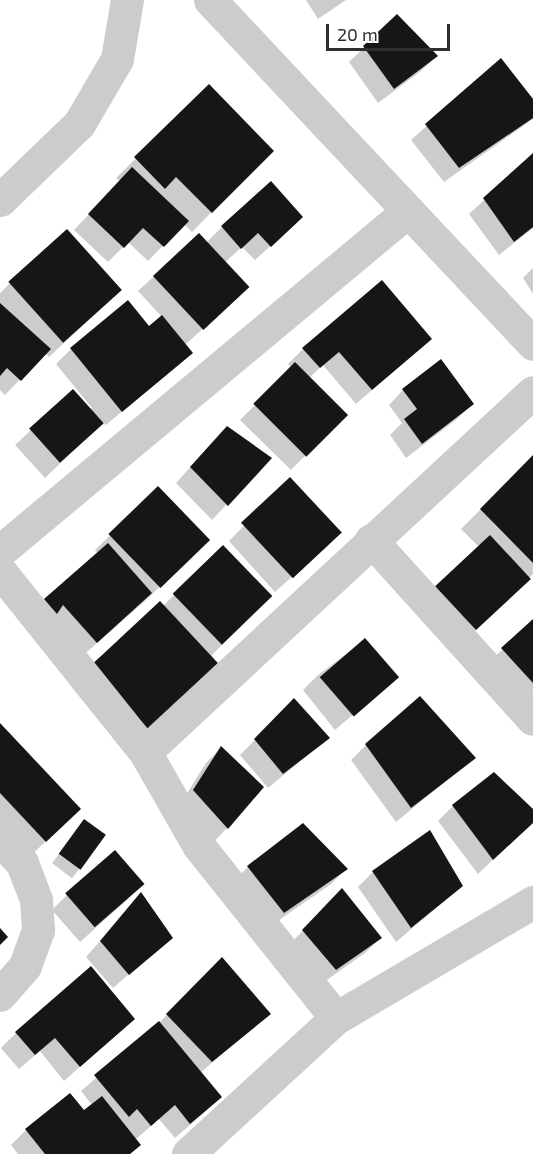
<!DOCTYPE html>
<style>
body{margin:0}
#map{position:relative;width:533px;height:1154px;overflow:hidden;background:#fff;font-family:"Exo 2",sans-serif}
div>[style]{position:absolute}
[style*='--x']{left:calc(var(--x)*1px);top:calc(var(--y)*1px);width:calc(var(--w)*1px);rotate:calc(var(--a)*1deg)}
.shadow>*{inset:0;background:#0003;transform-origin:0 0}
.building>*{inset:0;background:#161616;transform-origin:0 0}
.street>*{height:33px;margin:-16.5px;padding:0 16.5px;transform-origin:16.5px;border-radius:16.5px;background:#ccc}
span{translate:-50% -50%;white-space:nowrap;text-align:center;line-height:1.15;-webkit-text-stroke:6px #fff;paint-order:stroke}
.scale{position:absolute;left:326px;top:24px;width:124px;height:27px;box-sizing:border-box;border:3px solid #2f2f2f;border-top:0;padding-left:8px;font-size:18px;line-height:21px;white-space:nowrap;color:#2f2f2f;-webkit-text-stroke:4px #fff;paint-order:stroke}
</style>
<div id="map">
<div class="shadow">
<div style="clip-path:polygon(306px 0,346px 0,318px 19px)"></div>
<div style="clip-path:polygon(397px 16px,436px 56px,421px 71px,378px 103px,349px 62px)"></div>
<div style="clip-path:polygon(500px 61px,533px 101px,533px 119px,444px 182px,411px 140px)"></div>
<div style="clip-path:polygon(209px 86px,272px 151px,192px 232px,184px 224px,148px 261px,128px 242px,108px 262px,74px 230px,120px 181px,116px 178px)"></div>
<div style="clip-path:polygon(533px 155px,533px 228px,499px 255px,469px 214px)"></div>
<div style="clip-path:polygon(222px 227px,286px 232px,255px 260px,242px 247px,224px 263px,232px 302px,185px 345px,191px 353px,106px 425px,103px 422px,45px 478px,15px 445px,73px 391px,90px 409px,92px 408px,56px 364px,71px 349px,149px 328px,162px 317px,138px 291px,199px 235px,206px 243px)"></div>
<div style="clip-path:polygon(533px 268px,533px 294px,523px 278px)"></div>
<div style="clip-path:polygon(10px 283px,105px 305px,49px 357px,45px 353px,5px 395px,0 390px,0 293px)"></div>
<div style="clip-path:polygon(430px 339px,356px 404px,323px 365px,309px 378px,346px 415px,291px 470px,240px 420px,292px 368px,288px 364px,303px 349px)"></div>
<div style="clip-path:polygon(403px 390px,472px 404px,457px 419px,406px 458px,390px 435px,402px 423px,389px 405px)"></div>
<div style="clip-path:polygon(212px 443px,270px 458px,212px 520px,176px 483px)"></div>
<div style="clip-path:polygon(533px 457px,533px 574px,461px 644px,422px 602px,479px 547px,461px 529px)"></div>
<div style="clip-path:polygon(290px 479px,325px 547px,275px 592px,229px 541px)"></div>
<div style="clip-path:polygon(158px 489px,208px 540px,144px 602px,81px 657px,30px 615px,98px 554px,95px 550px)"></div>
<div style="clip-path:polygon(223px 547px,270px 596px,210px 657px,125px 752px,70px 685px,89px 666px,163px 606px)"></div>
<div style="clip-path:polygon(533px 621px,533px 693px,523px 702px,487px 664px)"></div>
<div style="clip-path:polygon(365px 640px,397px 677px,335px 730px,303px 690px,318px 675px)"></div>
<div style="clip-path:polygon(294px 701px,328px 738px,268px 788px,240px 755px)"></div>
<div style="clip-path:polygon(0 726px,60px 828px,26px 860px,0 832px)"></div>
<div style="clip-path:polygon(366px 745px,474px 758px,396px 822px,351px 760px)"></div>
<div style="clip-path:polygon(221px 748px,227px 828px,213px 843px,179px 806px,206px 763px)"></div>
<div style="clip-path:polygon(453px 806px,533px 811px,533px 821px,478px 874px,438px 821px)"></div>
<div style="left:84px;top:821px;width:25px;height:53px;rotate:37deg"></div>
<div style="clip-path:polygon(248px 867px,346px 869px,331px 884px,269px 927px,233px 882px)"></div>
<div style="clip-path:polygon(373px 872px,462px 886px,396px 942px,358px 887px)"></div>
<div style="clip-path:polygon(342px 890px,380px 938px,365px 953px,321px 984px,288px 946px)"></div>
<div style="clip-path:polygon(141px 894px,171px 937px,113px 988px,86px 957px)"></div>
<div style="clip-path:polygon(67px 895px,128px 899px,80px 942px,52px 910px)"></div>
<div style="clip-path:polygon(222px 959px,269px 1014px,200px 1073px,220px 1097px,205px 1112px,175px 1138px,159px 1119px,135px 1140px,139px 1145px,130px 1154px,18px 1154px,11px 1145px,26px 1130px,84px 1112px,92px 1105px,81px 1091px,159px 1023px)"></div>
<div style="clip-path:polygon(133px 1019px,64px 1081px,40px 1051px,19px 1069px,1px 1048px,16px 1033px)"></div>
</div>
<div class="building">
<div style="clip-path:polygon(397px 14px,438px 56px,394px 89px,363px 46px)"></div>
<div style="clip-path:polygon(501px 58px,533px 99px,533px 118px,459px 168px,425px 124px)"></div>
<div style="clip-path:polygon(209px 84px,274px 151px,212px 213px,176px 177px,165px 189px,134px 157px)"></div>
<div style="clip-path:polygon(533px 153px,533px 227px,514px 242px,483px 198px)"></div>
<div style="clip-path:polygon(132px 167px,189px 221px,164px 247px,143px 228px,124px 248px,88px 214px)"></div>
<div style="clip-path:polygon(271px 181px,303px 217px,271px 247px,258px 233px,241px 249px,221px 226px)"></div>
<div style="left:67px;top:229px;width:82px;height:79px;rotate:48deg"></div>
<div style="left:199px;top:233px;width:74px;height:63px;rotate:47deg"></div>
<div style="clip-path:polygon(382px 280px,432px 339px,372px 390px,339px 352px,320px 368px,302px 348px)"></div>
<div style="clip-path:polygon(128px 300px,149px 326px,162px 315px,193px 353px,122px 412px,70px 348px)"></div>
<div style="clip-path:polygon(0 303px,51px 349px,21px 381px,7px 368px,0 376px)"></div>
<div style="clip-path:polygon(441px 359px,474px 404px,422px 444px,404px 419px,417px 409px,402px 389px)"></div>
<div style="left:295px;top:362px;width:75px;height:59px;rotate:45deg"></div>
<div style="left:73px;top:389px;width:46px;height:59px;rotate:48deg"></div>
<div style="clip-path:polygon(227px 426px,272px 458px,228px 506px,190px 467px)"></div>
<div style="clip-path:polygon(533px 455px,533px 563px,480px 509px)"></div>
<div style="left:290px;top:477px;width:76px;height:67px;rotate:47deg"></div>
<div style="left:158px;top:486px;width:75px;height:69px;rotate:46deg"></div>
<div style="left:490px;top:535px;width:60px;height:75px;rotate:47deg"></div>
<div style="clip-path:polygon(108px 543px,152px 593px,97px 643px,63px 605px,57px 614px,44px 599px)"></div>
<div style="left:223px;top:545px;width:71px;height:70px;rotate:46deg"></div>
<div style="left:160px;top:601px;width:93px;height:96px;rotate:47deg"></div>
<div style="clip-path:polygon(533px 619px,533px 683px,501px 648px)"></div>
<div style="left:365px;top:638px;width:52px;height:60px;rotate:49deg"></div>
<div style="clip-path:polygon(420px 696px,476px 758px,411px 808px,365px 744px)"></div>
<div style="clip-path:polygon(294px 698px,330px 738px,283px 774px,254px 739px)"></div>
<div style="clip-path:polygon(0 723px,81px 809px,46px 842px,0 793px)"></div>
<div style="clip-path:polygon(221px 746px,264px 787px,228px 829px,193px 790px)"></div>
<div style="clip-path:polygon(494px 772px,533px 809px,533px 823px,493px 860px,452px 805px)"></div>
<div style="left:84px;top:819px;width:27px;height:43px;rotate:36deg"></div>
<div style="clip-path:polygon(303px 823px,348px 869px,284px 913px,247px 866px)"></div>
<div style="clip-path:polygon(430px 830px,463px 886px,411px 928px,372px 871px)"></div>
<div style="left:115px;top:850px;width:45px;height:66px;rotate:49deg"></div>
<div style="clip-path:polygon(342px 888px,382px 938px,336px 970px,302px 930px)"></div>
<div style="clip-path:polygon(141px 892px,173px 938px,129px 975px,100px 941px)"></div>
<div style="clip-path:polygon(0 928px,8px 937px,0 945px)"></div>
<div style="clip-path:polygon(222px 957px,271px 1014px,212px 1062px,166px 1014px)"></div>
<div style="clip-path:polygon(91px 966px,135px 1019px,80px 1067px,55px 1038px,35px 1055px,15px 1032px)"></div>
<div style="clip-path:polygon(159px 1021px,222px 1097px,190px 1124px,175px 1105px,151px 1126px,137px 1109px,129px 1117px,94px 1075px)"></div>
<div style="clip-path:polygon(70px 1093px,84px 1110px,102px 1096px,141px 1145px,130px 1154px,45px 1154px,25px 1129px)"></div>
</div>
<div class="street">
<div style="--x:210;--y:0;--w:472;--a:46.8"></div>
<div style="--x:0;--y:200;--w:110;--a:-43.9"></div>
<div style="--x:79;--y:124;--w:75;--a:-59.7"></div>
<div style="--x:117;--y:59;--w:60;--a:-80.4"></div>
<div style="--x:371;--y:540;--w:241;--a:47.9"></div>
<div style="--x:0;--y:551;--w:531;--a:-39.81"></div>
<div style="--x:0;--y:571;--w:232;--a:51.3"></div>
<div style="--x:145;--y:752;--w:107;--a:60.3"></div>
<div style="--x:198;--y:845;--w:221;--a:51.4"></div>
<div style="--x:145;--y:752;--w:529;--a:-42.86"></div>
<div style="--x:0;--y:840;--w:32;--a:46"></div>
<div style="--x:22;--y:863;--w:40;--a:69"></div>
<div style="--x:36;--y:900;--w:30;--a:86"></div>
<div style="--x:38;--y:930;--w:38;--a:110"></div>
<div style="--x:25;--y:966;--w:38;--a:131"></div>
<div style="--x:188;--y:1154;--w:201;--a:-42.6"></div>
<div style="--x:336;--y:1018;--w:229;--a:-30.5"></div>
</div>
<div class="scale">20 m</div>
</div>
